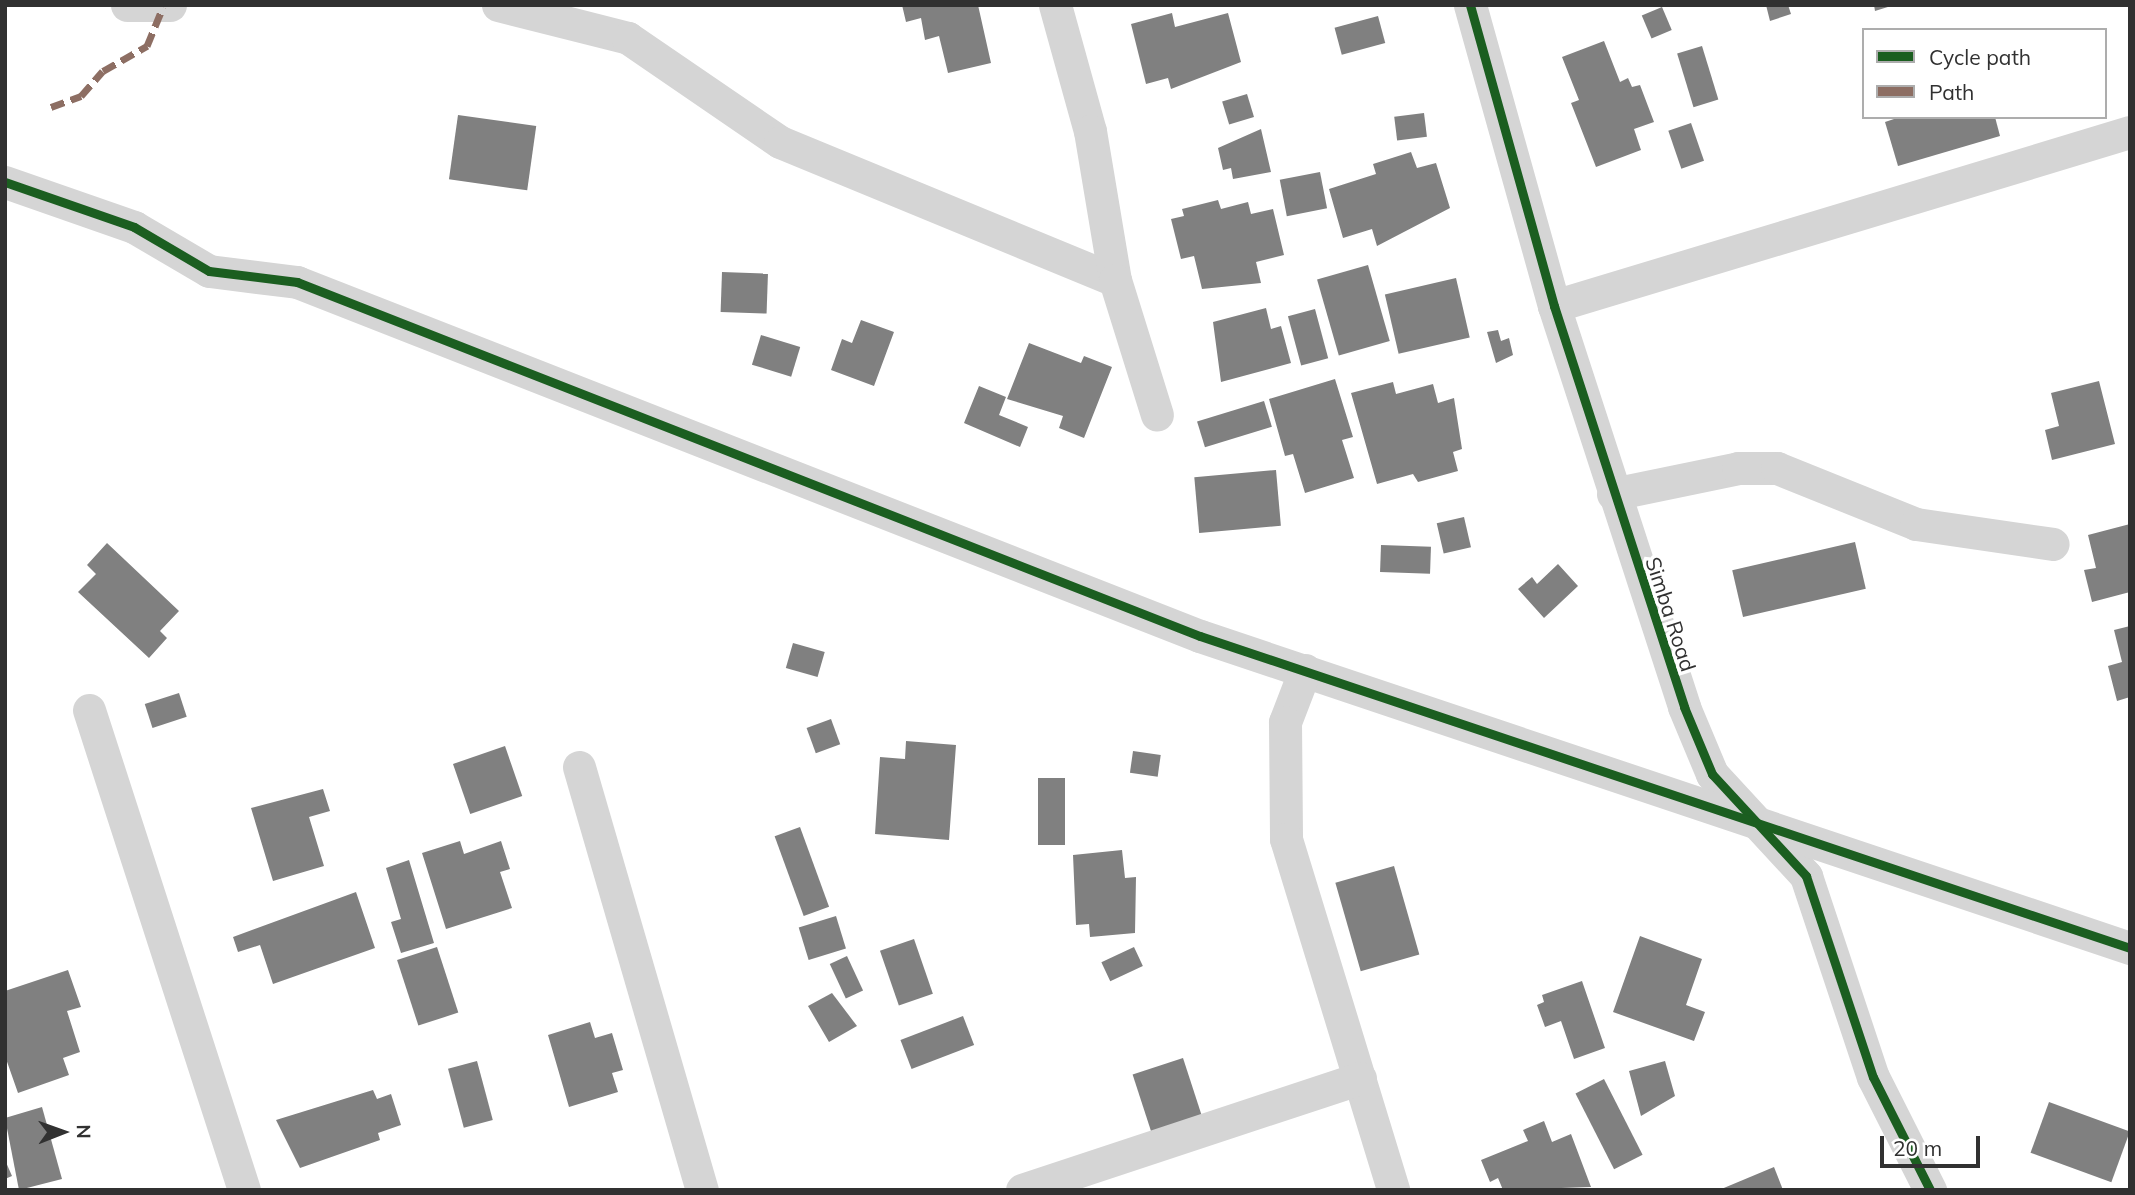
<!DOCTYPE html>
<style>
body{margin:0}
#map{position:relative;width:2135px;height:1195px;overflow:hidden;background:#fff;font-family:Mulish,sans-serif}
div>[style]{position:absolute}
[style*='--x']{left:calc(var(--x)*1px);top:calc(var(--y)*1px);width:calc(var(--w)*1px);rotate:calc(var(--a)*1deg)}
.building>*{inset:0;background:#808080;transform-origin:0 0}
.minor>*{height:33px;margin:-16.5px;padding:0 16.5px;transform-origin:16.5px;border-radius:16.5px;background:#d5d5d5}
.quiet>*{height:7px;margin-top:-3.5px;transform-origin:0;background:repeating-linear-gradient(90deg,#8d6e63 0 14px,transparent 0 21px)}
.cycleway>*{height:9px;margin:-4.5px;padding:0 4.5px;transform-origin:4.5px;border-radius:4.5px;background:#1b5e20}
span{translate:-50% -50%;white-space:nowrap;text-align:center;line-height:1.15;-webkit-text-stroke:7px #fff;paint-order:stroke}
.street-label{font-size:21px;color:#313131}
.frame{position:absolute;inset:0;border:7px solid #313131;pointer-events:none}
.legend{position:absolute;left:1862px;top:28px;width:245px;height:91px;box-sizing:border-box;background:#fff;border:2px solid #adadad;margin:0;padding:9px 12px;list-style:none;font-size:21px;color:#313131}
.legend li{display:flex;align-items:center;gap:14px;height:35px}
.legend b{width:35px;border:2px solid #adadad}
.north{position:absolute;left:28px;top:1097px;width:70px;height:70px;-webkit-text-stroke:5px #fff;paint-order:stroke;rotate:89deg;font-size:19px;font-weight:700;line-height:28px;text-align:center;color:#313131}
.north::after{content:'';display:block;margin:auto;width:24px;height:32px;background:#313131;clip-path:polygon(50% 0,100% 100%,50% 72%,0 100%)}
.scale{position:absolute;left:1880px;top:1136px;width:100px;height:32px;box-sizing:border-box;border:4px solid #313131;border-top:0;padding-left:9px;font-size:21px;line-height:24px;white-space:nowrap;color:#313131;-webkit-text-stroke:5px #fff;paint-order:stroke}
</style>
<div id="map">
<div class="building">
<div style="clip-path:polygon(902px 5px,978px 5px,991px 63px,948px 73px,939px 36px,925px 40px,921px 18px,906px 22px)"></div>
<div style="clip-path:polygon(1766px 5px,1788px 5px,1791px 14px,1770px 21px)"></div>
<div style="clip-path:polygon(1874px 5px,1891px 5px,1891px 6px,1875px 11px)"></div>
<div style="left:1662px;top:7px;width:25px;height:22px;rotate:67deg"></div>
<div style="clip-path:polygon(1172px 13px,1175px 27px,1228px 13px,1241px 62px,1171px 89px,1168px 78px,1146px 84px,1131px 24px)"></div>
<div style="left:1378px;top:16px;width:28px;height:45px;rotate:75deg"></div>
<div style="clip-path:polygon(1604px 41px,1620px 82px,1628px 78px,1632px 87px,1640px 85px,1654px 122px,1634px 129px,1641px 150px,1596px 167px,1571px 103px,1579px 100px,1562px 57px)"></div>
<div style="left:1702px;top:46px;width:56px;height:26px;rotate:73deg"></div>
<div style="left:1247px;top:94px;width:24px;height:26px;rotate:73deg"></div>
<div style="left:1424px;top:113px;width:24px;height:30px;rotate:83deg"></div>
<div style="left:458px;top:115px;width:79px;height:65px;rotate:8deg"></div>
<div style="clip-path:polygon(1900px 117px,1995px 117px,2000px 136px,1898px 166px,1885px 122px)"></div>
<div style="left:1691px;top:123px;width:40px;height:24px;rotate:71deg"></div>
<div style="clip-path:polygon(1261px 129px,1271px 172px,1233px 179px,1231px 168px,1223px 170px,1218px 148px)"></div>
<div style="clip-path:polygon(1411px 152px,1417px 168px,1436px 163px,1450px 208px,1377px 246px,1372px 229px,1343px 238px,1329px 189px,1376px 174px,1373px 164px)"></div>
<div style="left:1320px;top:172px;width:37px;height:41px;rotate:79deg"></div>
<div style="clip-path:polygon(1218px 200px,1221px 209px,1248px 202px,1251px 214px,1273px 209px,1284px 255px,1256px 262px,1261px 283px,1202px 289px,1194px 256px,1181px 259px,1171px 219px,1184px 216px,1182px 209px)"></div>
<div style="left:1368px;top:265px;width:79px;height:53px;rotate:74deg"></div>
<div style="left:722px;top:272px;width:46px;height:40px;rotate:2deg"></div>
<div style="left:1456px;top:278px;width:61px;height:73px;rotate:77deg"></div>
<div style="clip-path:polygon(1266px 308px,1271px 329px,1281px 326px,1291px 363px,1221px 382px,1213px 322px)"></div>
<div style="left:1315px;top:309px;width:51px;height:28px;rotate:75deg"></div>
<div style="clip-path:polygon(861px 320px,894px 332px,874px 386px,831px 370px,842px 339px,852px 343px)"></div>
<div style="clip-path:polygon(1498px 330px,1501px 341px,1509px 338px,1513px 355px,1496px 363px,1487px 332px)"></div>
<div style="left:761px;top:335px;width:41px;height:31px;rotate:17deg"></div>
<div style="clip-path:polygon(1029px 343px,1081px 363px,1084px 356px,1112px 367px,1084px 438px,1059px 428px,1063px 416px,1007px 399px)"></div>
<div style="clip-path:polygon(1335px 379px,1353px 437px,1342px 440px,1354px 478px,1305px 493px,1293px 454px,1285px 456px,1269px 399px)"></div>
<div style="clip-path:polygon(2099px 381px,2115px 444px,2052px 460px,2045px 430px,2059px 426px,2051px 393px)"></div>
<div style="clip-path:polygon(1393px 382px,1396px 394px,1433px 384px,1438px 403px,1454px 398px,1462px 449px,1453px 452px,1458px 471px,1418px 482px,1413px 474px,1377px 484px,1351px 393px)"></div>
<div style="clip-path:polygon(979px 386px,1006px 397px,999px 415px,1028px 427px,1020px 447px,964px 423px)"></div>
<div style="left:1264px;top:401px;width:27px;height:70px;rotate:73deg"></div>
<div style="left:1276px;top:470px;width:56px;height:82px;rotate:85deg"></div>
<div style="left:1464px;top:517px;width:31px;height:28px;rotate:77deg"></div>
<div style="clip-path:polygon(2130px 524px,2130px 592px,2092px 602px,2084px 570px,2096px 568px,2088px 535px)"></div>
<div style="left:1855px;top:542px;width:48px;height:126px;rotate:77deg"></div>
<div style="clip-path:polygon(107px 543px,179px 611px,160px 631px,167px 638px,149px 658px,78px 592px,96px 574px,87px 565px)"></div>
<div style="left:1381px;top:545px;width:50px;height:27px;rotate:2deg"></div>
<div style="clip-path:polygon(1558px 564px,1578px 586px,1544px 618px,1518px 589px,1532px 577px,1537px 584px)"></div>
<div style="clip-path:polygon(2130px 626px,2130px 697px,2117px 701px,2108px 666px,2122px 662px,2114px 630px)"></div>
<div style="left:793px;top:643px;width:33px;height:26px;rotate:16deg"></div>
<div style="left:179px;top:693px;width:25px;height:36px;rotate:72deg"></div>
<div style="left:831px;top:719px;width:27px;height:26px;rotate:70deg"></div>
<div style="clip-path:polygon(906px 741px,956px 745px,949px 840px,875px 834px,880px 757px,905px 759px)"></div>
<div style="left:505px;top:746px;width:53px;height:55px;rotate:71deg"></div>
<div style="left:1133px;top:751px;width:28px;height:22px;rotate:8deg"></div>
<div style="left:1038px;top:778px;width:27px;height:67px"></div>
<div style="clip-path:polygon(323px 789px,330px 811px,309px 817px,324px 866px,273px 881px,251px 808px)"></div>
<div style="left:800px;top:827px;width:85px;height:27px;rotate:70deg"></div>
<div style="clip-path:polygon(460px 841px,464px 854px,501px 841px,510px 869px,500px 872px,512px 908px,446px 929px,422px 853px)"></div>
<div style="clip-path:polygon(1122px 850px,1125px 878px,1136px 877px,1135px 933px,1090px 937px,1089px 924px,1076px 925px,1073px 855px)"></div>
<div style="clip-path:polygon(409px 860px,434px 943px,401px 953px,391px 922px,401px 919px,386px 868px)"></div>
<div style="left:1394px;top:866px;width:92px;height:61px;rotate:74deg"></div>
<div style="clip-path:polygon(356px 892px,375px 948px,273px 984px,260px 945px,238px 952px,233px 937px)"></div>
<div style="left:836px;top:916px;width:34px;height:39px;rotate:73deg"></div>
<div style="clip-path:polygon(1640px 936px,1702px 959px,1686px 1005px,1705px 1012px,1694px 1041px,1613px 1012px)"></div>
<div style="left:914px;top:939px;width:58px;height:36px;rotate:71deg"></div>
<div style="left:437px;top:947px;width:69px;height:42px;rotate:72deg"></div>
<div style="left:1134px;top:947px;width:21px;height:36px;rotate:65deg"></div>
<div style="left:847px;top:956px;width:38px;height:19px;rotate:65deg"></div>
<div style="clip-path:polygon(68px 970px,81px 1007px,67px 1011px,80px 1052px,63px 1058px,69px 1075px,18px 1093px,5px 1056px,5px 991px)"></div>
<div style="clip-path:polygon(1582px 981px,1605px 1048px,1574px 1059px,1561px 1021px,1545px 1027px,1537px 1005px,1544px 1002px,1542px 995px)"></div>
<div style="clip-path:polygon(832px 993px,857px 1026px,829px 1042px,808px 1006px)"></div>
<div style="left:963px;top:1016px;width:31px;height:67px;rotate:69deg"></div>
<div style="clip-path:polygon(590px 1022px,595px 1038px,612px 1033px,623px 1070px,612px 1073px,618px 1092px,569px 1107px,548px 1035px)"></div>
<div style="left:1183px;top:1058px;width:64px;height:53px;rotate:72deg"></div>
<div style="left:477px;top:1061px;width:61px;height:30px;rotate:75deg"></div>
<div style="clip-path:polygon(1665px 1061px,1675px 1096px,1641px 1116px,1629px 1071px)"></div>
<div style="left:1604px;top:1079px;width:85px;height:32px;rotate:63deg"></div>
<div style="clip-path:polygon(373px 1090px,377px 1099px,391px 1094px,401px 1125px,378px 1133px,380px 1140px,300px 1168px,276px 1120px)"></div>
<div style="left:2049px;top:1102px;width:86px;height:54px;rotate:20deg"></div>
<div style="clip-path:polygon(42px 1107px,62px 1179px,19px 1190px,5px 1118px)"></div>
<div style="clip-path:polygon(1544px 1121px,1552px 1142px,1571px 1134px,1591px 1187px,1503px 1190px,1498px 1178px,1490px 1182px,1481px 1160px,1528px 1141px,1523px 1130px)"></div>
<div style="clip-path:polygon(5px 1160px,12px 1176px,5px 1179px)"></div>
<div style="clip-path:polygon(1774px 1167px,1783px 1190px,1719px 1190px)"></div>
</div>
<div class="minor">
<div style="--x:127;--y:5;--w:43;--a:0"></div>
<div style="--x:498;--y:5;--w:134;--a:14.2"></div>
<div style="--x:628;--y:38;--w:184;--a:34.4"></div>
<div style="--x:780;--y:142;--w:362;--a:22.4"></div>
<div style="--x:1055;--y:5;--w:131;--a:74.5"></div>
<div style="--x:1090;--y:131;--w:151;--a:80.5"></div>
<div style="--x:1115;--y:280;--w:141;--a:72.7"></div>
<div style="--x:1470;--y:5;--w:313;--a:74.4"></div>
<div style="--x:1554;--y:306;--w:422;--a:72"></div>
<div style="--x:1684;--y:707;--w:73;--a:67.3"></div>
<div style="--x:1712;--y:774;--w:139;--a:47.3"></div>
<div style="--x:1806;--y:876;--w:212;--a:71.6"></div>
<div style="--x:1873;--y:1077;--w:127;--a:63.2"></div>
<div style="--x:5;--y:182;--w:137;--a:19.2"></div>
<div style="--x:134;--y:227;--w:87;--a:30.4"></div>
<div style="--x:209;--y:271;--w:89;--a:7.1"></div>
<div style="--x:297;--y:282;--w:970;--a:21.41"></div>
<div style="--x:1200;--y:636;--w:981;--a:18.55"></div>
<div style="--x:1554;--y:306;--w:602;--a:-16.81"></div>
<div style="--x:1613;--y:494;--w:128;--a:-11.7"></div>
<div style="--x:1738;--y:468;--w:39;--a:0"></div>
<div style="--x:1777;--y:468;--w:150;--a:21.9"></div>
<div style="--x:1916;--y:524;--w:138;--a:8.3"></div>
<div style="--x:1305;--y:670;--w:56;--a:111"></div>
<div style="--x:1285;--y:722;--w:117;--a:89.5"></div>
<div style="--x:1286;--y:839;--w:367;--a:73"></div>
<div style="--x:89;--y:710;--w:504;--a:72.1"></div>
<div style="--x:579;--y:767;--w:441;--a:73.8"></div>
<div style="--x:1022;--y:1190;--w:356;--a:-18.3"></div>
</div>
<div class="quiet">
<div style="--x:51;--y:107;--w:32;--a:-20"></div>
<div style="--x:81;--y:96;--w:33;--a:-49"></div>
<div style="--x:103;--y:71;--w:51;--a:-29.6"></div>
<div style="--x:147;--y:46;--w:42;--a:-67.7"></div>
</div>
<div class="cycleway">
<div style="--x:1470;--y:5;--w:313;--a:74.4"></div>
<div style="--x:1554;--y:306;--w:422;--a:72"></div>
<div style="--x:1684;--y:707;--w:73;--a:67.3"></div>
<div style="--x:1712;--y:774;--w:139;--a:47.3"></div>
<div style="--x:1806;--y:876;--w:212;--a:71.6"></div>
<div style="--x:1873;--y:1077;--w:127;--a:63.2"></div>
<div style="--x:5;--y:182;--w:137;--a:19.2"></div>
<div style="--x:134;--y:227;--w:87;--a:30.4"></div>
<div style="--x:209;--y:271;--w:89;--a:7.1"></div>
<div style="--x:297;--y:282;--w:970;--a:21.41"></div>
<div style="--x:1200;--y:636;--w:981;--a:18.55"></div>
</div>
<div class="street-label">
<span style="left:1671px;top:614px;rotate:72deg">Simba Road</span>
</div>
<div class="frame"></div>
<ul class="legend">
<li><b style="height:9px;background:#1b5e20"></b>Cycle path</li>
<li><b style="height:9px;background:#8d6e63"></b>Path</li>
</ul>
<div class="north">N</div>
<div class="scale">20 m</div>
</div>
